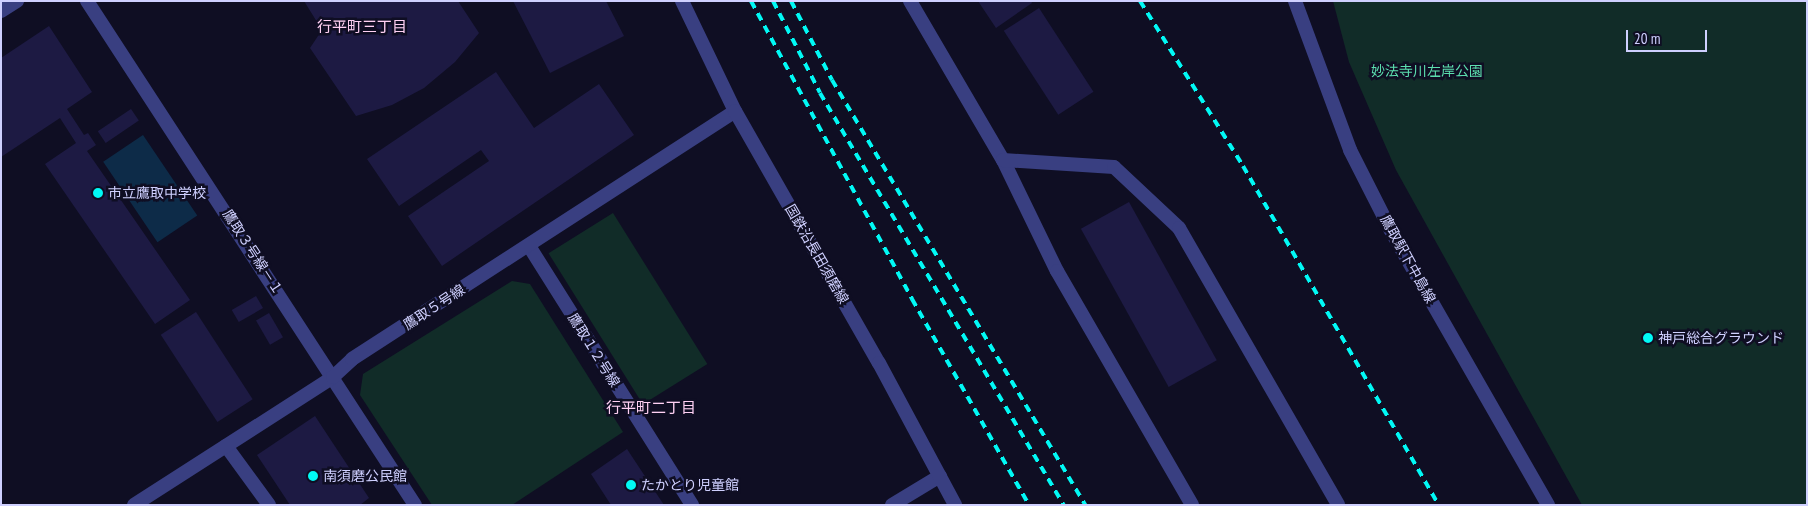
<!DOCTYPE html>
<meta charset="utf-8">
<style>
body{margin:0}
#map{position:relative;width:1808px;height:506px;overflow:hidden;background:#0f0e23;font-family:"PT Sans Narrow","Noto Sans JP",sans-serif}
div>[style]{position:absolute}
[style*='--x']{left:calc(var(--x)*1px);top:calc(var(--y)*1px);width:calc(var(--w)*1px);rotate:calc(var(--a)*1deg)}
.green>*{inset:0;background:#112c28;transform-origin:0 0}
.water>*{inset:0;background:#0d2b48;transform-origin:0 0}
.building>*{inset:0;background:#1d1a43;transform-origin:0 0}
.service>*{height:14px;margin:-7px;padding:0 7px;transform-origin:7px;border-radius:7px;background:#393f81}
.minor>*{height:14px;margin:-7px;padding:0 7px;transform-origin:7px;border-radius:7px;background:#393f81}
.tertiary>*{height:14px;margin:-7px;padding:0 7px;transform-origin:7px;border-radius:7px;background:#393f81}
.rail>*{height:4px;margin-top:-2px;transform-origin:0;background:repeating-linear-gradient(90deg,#01f9f5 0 8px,transparent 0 14px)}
.dots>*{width:14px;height:14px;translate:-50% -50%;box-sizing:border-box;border:2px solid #0f0e23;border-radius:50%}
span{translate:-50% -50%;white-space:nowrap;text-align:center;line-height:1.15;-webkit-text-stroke:5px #0f0e23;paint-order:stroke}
.park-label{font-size:14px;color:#5cdfaf}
.poi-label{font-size:14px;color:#cfd0ff}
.left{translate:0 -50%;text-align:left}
.street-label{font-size:14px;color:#cfd0ff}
.neighbourhood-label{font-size:15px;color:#ffd1f4}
.frame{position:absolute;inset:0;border:2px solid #cfd0ff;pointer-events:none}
.scale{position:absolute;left:1626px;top:30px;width:81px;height:22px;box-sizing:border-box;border:2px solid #cfd0ff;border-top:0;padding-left:6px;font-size:15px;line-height:18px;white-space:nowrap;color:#cfd0ff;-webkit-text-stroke:4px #0f0e23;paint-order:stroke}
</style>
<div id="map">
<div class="green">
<div style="clip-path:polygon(1333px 1px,1807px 1px,1807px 505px,1582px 505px,1396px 170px,1349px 62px)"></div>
<div style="left:613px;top:213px;width:178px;height:76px;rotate:58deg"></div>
<div style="clip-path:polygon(512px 281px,530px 284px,623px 432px,512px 505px,432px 505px,360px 395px,363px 374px)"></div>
</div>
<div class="water">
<div style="left:143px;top:135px;width:97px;height:48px;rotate:56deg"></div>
</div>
<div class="building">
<div style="clip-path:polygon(304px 1px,458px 1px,479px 33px,455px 62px,424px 88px,392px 105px,356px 116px,310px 48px,322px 30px)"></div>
<div style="clip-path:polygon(513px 1px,606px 1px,624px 36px,550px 73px)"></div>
<div style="clip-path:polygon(978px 1px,1031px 1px,1032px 3px,996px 28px)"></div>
<div style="left:1039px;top:8px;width:100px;height:42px;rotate:57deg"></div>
<div style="clip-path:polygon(49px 26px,92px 92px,67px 109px,84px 135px,88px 133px,96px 145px,87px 151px,190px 300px,155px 324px,45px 164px,76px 143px,60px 118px,1px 157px,1px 58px)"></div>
<div style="clip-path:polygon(496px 72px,534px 128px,599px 84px,634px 135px,442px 266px,408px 216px,489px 161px,481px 150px,399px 206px,367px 159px)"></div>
<div style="left:131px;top:109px;width:14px;height:40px;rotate:56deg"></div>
<div style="left:1129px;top:202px;width:181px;height:55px;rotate:61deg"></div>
<div style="left:256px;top:296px;width:14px;height:28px;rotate:60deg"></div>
<div style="left:196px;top:312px;width:104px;height:42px;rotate:57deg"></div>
<div style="left:269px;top:313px;width:28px;height:15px;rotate:60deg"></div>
<div style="clip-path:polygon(315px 416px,369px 498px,360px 505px,290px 505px,257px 455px)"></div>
<div style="clip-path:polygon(627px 449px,664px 505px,611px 505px,591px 474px)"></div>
</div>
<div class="service">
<div style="--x:910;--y:1;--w:184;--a:59.7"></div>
<div style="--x:1003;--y:160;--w:123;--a:64.1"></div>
<div style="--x:1057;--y:271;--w:270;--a:60"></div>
<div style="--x:1003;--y:160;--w:111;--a:3.6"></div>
<div style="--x:1114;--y:167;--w:89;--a:43.2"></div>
<div style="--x:1179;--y:228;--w:319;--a:60.1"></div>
</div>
<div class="minor">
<div style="--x:87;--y:1;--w:601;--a:56.94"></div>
<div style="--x:1;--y:11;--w:19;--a:-32"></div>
<div style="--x:529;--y:246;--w:306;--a:57.8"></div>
<div style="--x:226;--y:446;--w:73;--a:53.9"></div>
<div style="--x:134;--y:505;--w:237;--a:-32.7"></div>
<div style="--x:333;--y:377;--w:26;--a:-43"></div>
<div style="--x:352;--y:359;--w:456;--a:-32.9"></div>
<div style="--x:892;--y:505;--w:56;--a:-31.1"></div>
</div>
<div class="tertiary">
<div style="--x:682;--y:1;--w:122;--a:64.3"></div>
<div style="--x:735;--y:111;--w:290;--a:60.3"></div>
<div style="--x:879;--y:363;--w:161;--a:61.8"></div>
<div style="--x:1295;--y:1;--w:159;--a:69.7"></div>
<div style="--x:1350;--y:150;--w:89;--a:63.1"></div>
<div style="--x:1390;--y:229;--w:318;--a:60.2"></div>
</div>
<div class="rail">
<div style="--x:751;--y:1;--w:339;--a:61.6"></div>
<div style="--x:912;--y:299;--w:237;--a:60.4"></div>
<div style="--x:773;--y:1;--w:103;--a:62.9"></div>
<div style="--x:820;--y:93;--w:479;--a:59.4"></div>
<div style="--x:791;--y:1;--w:89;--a:62.6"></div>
<div style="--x:832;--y:80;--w:495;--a:59.2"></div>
<div style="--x:1140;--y:1;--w:195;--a:58"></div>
<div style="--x:1243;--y:166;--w:392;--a:60"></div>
</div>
<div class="dots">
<div style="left:98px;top:193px;background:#01f9f5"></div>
<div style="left:1648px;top:338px;background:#01f9f5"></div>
<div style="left:313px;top:476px;background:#01f9f5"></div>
<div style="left:631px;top:485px;background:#01f9f5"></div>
</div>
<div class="park-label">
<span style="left:1427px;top:71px">妙法寺川左岸公園</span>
</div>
<div class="poi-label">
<span class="left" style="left:108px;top:193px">市立鷹取中学校</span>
<span class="left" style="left:1658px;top:338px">神戸総合グラウンド</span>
<span class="left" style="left:323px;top:476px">南須磨公民館</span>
<span class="left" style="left:641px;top:485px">たかとり児童館</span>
</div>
<div class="street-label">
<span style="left:253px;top:252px;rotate:57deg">鷹取３号線－１</span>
<span style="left:817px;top:254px;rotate:60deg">国鉄沿長田須磨線</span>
<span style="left:1408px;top:259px;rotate:61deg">鷹取駅下中島線</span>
<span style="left:434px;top:307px;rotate:-33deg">鷹取５号線</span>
<span style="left:594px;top:350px;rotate:58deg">鷹取１２号線</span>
</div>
<div class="neighbourhood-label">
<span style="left:362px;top:27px">行平町三丁目</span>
<span style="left:651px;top:408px">行平町二丁目</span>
</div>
<div class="frame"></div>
<div class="scale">20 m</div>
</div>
